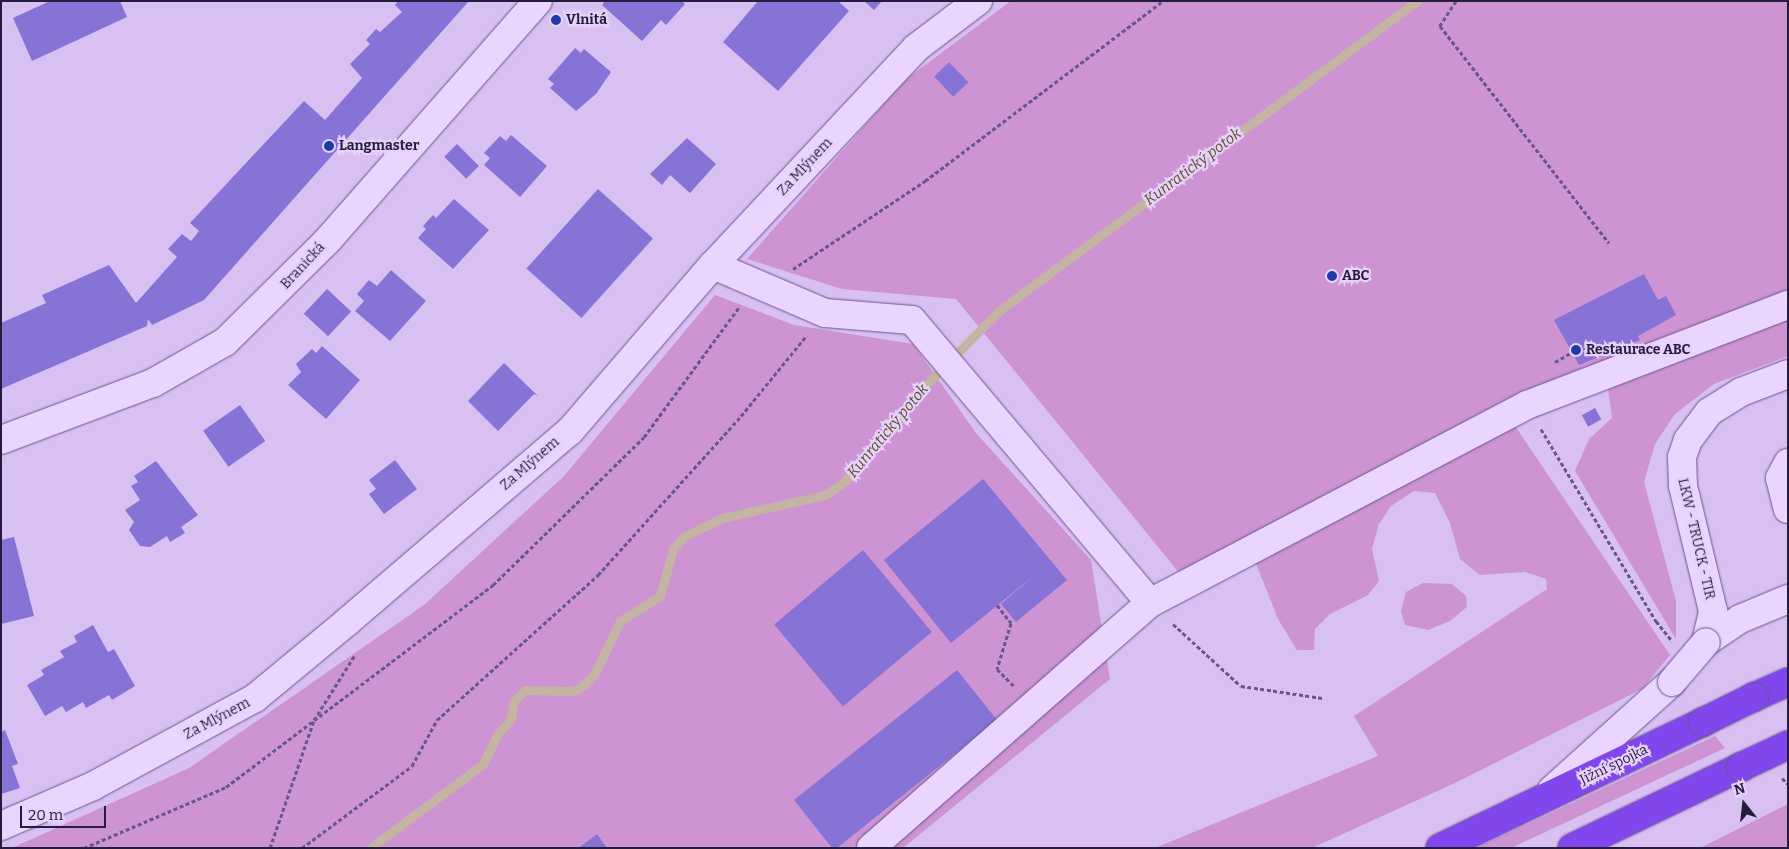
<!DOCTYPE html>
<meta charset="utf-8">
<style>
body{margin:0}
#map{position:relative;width:1789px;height:849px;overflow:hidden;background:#d9c0f3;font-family:Bitter,serif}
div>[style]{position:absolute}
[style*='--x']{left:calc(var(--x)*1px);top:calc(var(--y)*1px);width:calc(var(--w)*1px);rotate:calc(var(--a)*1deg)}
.green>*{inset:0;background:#cd93d3}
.stream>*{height:9px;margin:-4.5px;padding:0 4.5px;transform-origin:4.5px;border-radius:4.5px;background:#c5b4a4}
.building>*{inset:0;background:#8772d6;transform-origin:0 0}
.path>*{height:3px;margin-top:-1.5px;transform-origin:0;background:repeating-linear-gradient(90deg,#68568f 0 4px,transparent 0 6.5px)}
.roads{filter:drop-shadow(0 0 1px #68568f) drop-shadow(0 0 1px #68568f)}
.minor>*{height:28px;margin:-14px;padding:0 14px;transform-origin:14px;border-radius:14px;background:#e9d5fd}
.highway>*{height:28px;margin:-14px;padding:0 14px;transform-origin:14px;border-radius:14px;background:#8147ed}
.bridges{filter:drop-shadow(0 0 1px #68568f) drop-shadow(0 0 1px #68568f)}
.minor-bridge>*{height:28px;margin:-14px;padding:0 14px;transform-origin:14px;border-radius:14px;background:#e9d5fd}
.highway-bridge>*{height:28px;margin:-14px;padding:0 14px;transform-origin:14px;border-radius:14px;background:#8147ed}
.dots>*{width:14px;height:14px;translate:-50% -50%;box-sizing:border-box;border:2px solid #e5d1fa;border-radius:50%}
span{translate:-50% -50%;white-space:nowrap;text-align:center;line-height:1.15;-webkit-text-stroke:4.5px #e5d1fa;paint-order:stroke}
.poi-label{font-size:14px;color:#251c3d;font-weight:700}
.left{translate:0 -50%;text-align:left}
.street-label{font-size:14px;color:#251c3d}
.water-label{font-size:15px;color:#5e5029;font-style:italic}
.frame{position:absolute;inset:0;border:2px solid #251c3d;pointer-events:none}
.north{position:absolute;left:1719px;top:779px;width:50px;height:50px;-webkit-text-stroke:4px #e5d1fa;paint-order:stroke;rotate:344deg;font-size:14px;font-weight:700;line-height:20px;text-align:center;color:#251c3d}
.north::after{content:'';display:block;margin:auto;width:18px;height:22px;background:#251c3d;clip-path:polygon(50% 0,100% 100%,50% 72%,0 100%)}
.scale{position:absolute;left:20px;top:806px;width:86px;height:22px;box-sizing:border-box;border:2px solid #251c3d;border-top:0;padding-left:6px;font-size:15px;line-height:18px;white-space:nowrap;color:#251c3d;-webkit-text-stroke:4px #e5d1fa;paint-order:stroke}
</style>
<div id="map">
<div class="green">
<div style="clip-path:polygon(evenodd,1011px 1px,1788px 1px,1788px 356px,1714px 384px,1675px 414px,1655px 444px,1644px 482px,1676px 601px,1676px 639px,1575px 471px,1589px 439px,1612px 418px,1608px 388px,1515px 426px,1670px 655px,1642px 689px,1455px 783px,1312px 848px,1155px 848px,1378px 756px,1354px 716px,1547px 589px,1546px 579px,1525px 572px,1480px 575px,1460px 559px,1450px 523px,1435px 493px,1414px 491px,1391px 506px,1379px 524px,1372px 549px,1379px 581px,1368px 595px,1330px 614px,1315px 629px,1314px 650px,1297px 650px,1278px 619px,1255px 561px,1194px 591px,956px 299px,842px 289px,747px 259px,905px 80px,1011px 1px,949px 62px,968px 82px,954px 96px,934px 76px,949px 62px)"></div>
<div style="clip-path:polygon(715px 295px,794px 325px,913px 344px,976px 433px,1091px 560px,1110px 679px,903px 848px,12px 848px,189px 768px,424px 605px,564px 476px)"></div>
<div style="clip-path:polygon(1423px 583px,1452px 584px,1466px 596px,1467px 607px,1450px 621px,1428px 630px,1405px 625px,1401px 611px,1406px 592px)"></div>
<div style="clip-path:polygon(1715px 736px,1725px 748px,1511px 848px,1476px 848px)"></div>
<div style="clip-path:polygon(1788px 804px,1788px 848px,1700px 848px)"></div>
</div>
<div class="stream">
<div style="--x:370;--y:848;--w:141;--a:-36.6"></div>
<div style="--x:483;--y:764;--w:32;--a:-64"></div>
<div style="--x:497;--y:735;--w:21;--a:-49"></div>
<div style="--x:511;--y:719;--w:18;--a:-81"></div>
<div style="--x:514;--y:701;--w:16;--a:-45"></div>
<div style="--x:525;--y:690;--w:49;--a:1.2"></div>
<div style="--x:574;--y:691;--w:12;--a:-31"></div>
<div style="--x:584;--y:685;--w:16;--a:-47"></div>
<div style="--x:595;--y:673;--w:58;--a:-64.3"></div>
<div style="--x:620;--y:621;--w:47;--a:-32"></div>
<div style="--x:660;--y:596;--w:49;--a:-74.5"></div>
<div style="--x:673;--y:549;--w:18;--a:-47"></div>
<div style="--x:685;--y:536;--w:41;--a:-25.9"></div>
<div style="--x:722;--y:518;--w:106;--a:-12.6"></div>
<div style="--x:825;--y:495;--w:23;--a:-34"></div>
<div style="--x:844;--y:482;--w:121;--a:-50"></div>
<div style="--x:922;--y:389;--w:111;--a:-45.4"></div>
<div style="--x:1000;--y:310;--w:519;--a:-36.54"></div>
</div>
<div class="building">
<div style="clip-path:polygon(50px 1px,120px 1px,127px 17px,32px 61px,13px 18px)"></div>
<div style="clip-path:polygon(398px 1px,469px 1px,204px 300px,152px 325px,148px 319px,147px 326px,1px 389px,1px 323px,46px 303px,42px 295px,109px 265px,136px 303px,177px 257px,168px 249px,182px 234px,191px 241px,199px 231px,190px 223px,304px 101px,325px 120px,362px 78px,350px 64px,370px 44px,366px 40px,376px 29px,380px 32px,402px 12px,395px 5px)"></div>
<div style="clip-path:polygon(605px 1px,682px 1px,685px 4px,666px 25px,661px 20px,642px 41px,602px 5px)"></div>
<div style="clip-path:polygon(758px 1px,838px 1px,849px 11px,778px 91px,723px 42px)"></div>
<div style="clip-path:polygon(864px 1px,882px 1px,874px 10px)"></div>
<div style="clip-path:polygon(575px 48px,581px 53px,584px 49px,611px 72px,596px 94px,576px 111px,550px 88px,554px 84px,548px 79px)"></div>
<div style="left:949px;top:62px;width:28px;height:21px;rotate:46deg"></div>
<div style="clip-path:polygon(511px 135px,547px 166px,520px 197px,484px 165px,490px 158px,484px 153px,500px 136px,506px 141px)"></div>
<div style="clip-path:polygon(687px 138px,716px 164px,690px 193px,670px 175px,662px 185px,650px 174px)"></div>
<div style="left:457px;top:144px;width:31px;height:18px;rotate:45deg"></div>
<div style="left:598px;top:189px;width:74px;height:107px;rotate:42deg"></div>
<div style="clip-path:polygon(454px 199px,489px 230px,453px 269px,418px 238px,426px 229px,423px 226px,433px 215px,436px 218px)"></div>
<div style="clip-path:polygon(391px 270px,426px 301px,390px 341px,355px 311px,364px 301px,357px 294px,369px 280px,377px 286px)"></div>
<div style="clip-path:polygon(1644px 274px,1658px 300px,1666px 296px,1676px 315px,1638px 336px,1640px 340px,1579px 365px,1554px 320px)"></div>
<div style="left:327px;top:289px;width:33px;height:34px;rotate:43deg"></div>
<div style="clip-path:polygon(322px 346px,360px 380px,326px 419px,288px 385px,301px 372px,296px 364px,312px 349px,316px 353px)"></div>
<div style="clip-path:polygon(504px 363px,538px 396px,534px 394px,498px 431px,468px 401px)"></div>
<div style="left:240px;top:405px;width:44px;height:45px;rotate:55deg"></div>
<div style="left:1595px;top:408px;width:13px;height:15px;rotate:61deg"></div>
<div style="clip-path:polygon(395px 460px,417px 489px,384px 514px,369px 494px,376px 489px,369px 480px)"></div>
<div style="clip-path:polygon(156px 461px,198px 515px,181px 527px,185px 533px,170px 542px,167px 536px,150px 547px,140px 546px,129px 530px,134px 522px,125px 510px,140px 500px,131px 486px,138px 482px,134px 476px)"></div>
<div style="clip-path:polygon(983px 479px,1067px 580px,1016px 622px,1001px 604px,1037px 573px,951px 643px,884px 560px)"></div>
<div style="clip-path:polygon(14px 537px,34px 616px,1px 624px,1px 540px)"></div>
<div style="left:863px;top:550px;width:107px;height:116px;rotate:50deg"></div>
<div style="clip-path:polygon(93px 625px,108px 652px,114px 649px,135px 686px,112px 700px,109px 695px,86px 708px,83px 702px,66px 712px,62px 706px,45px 716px,27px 685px,44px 675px,41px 670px,64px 657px,60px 651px,77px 642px,74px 636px)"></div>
<div style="clip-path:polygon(957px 670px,997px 720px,837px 848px,832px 848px,794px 800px)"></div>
<div style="clip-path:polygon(5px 730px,18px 764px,12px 766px,20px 788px,1px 794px,1px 732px)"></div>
<div style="clip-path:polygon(597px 834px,607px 848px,581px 848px,580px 847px)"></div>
</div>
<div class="path">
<div style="--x:1456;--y:1;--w:30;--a:123"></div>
<div style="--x:1440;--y:26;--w:275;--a:52.1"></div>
<div style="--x:793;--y:269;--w:159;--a:-33.7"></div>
<div style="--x:925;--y:181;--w:298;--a:-37.1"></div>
<div style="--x:1555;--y:362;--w:20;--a:-30"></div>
<div style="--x:1541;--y:429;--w:224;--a:59.1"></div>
<div style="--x:1656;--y:621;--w:26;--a:51"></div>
<div style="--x:997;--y:605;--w:23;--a:52"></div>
<div style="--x:1011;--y:623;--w:48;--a:106.9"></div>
<div style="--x:997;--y:669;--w:24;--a:45"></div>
<div style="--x:1173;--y:624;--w:92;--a:42.4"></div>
<div style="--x:1241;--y:686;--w:82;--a:8.4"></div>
<div style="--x:1782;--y:778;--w:8;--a:45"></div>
<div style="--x:84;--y:848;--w:155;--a:-23.2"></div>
<div style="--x:226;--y:787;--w:335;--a:-37.1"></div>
<div style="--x:493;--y:585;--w:211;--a:-44.4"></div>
<div style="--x:644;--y:437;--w:161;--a:-53.8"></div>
<div style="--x:270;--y:848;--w:135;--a:-71"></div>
<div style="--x:314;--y:720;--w:77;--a:-57.8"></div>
<div style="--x:302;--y:848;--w:137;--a:-36.7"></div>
<div style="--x:412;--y:766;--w:52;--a:-61.5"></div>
<div style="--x:437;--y:720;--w:217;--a:-42"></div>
<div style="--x:598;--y:575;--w:214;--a:-48"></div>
<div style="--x:741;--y:416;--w:104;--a:-50.8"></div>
</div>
<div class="roads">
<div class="minor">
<div style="--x:713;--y:265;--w:122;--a:23.2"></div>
<div style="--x:825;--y:313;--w:87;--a:4.6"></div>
<div style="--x:912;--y:320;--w:370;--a:49.9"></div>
<div style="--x:1;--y:440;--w:162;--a:-20.6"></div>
<div style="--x:153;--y:383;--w:83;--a:-29.7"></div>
<div style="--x:225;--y:342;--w:145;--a:-44.7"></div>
<div style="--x:328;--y:240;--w:318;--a:-48.7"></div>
<div style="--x:1788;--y:463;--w:17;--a:118"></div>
<div style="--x:1780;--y:478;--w:32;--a:76"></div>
<div style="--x:1706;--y:642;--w:32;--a:-77"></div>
<div style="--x:1713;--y:611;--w:129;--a:-103.5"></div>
<div style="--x:1683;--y:486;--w:29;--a:-92"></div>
<div style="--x:1682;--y:457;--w:18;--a:-71"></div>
<div style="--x:1688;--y:440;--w:35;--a:-53"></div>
<div style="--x:1709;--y:412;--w:38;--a:-32"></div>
<div style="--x:1741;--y:392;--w:50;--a:-21"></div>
<div style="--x:1706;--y:642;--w:41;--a:-34.1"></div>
<div style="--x:1740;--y:619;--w:52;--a:-22.6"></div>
<div style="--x:1552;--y:790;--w:161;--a:-42"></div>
<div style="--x:1;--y:826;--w:100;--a:-23.5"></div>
<div style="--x:93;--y:786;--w:184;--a:-28.5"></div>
<div style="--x:255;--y:698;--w:121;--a:-39.6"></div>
<div style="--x:348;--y:621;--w:292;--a:-40.6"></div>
<div style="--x:570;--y:431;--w:219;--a:-49.3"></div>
<div style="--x:713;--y:265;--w:297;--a:-46.9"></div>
<div style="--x:916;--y:48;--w:78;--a:-37.2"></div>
<div style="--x:871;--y:848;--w:371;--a:-41.3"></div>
<div style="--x:1150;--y:603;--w:426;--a:-27.7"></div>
<div style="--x:1527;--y:405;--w:280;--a:-21"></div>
</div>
<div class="highway">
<div style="--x:1754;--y:697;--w:37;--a:-24"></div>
<div style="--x:1440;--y:848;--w:292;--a:-25.6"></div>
<div style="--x:1572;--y:848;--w:187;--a:-25.6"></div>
</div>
</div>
<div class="bridges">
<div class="minor-bridge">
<div style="--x:1672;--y:682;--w:52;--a:-49.6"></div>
</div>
<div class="highway-bridge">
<div style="--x:1703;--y:722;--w:57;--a:-26.1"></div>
<div style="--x:1741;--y:767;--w:52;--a:-25.1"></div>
</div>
</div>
<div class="dots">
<div style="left:556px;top:20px;background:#1e3ba5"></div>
<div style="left:329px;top:146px;background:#1e3ba5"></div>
<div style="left:1332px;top:276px;background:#1e3ba5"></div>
<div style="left:1576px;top:350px;background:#1e3ba5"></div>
</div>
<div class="poi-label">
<span class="left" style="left:566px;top:20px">Vlnitá</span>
<span class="left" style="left:339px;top:146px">Langmaster</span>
<span class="left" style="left:1342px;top:276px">ABC</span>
<span class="left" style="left:1586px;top:350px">Restaurace ABC</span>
</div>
<div class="street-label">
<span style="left:805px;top:167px;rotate:-47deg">Za Mlýnem</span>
<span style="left:303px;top:266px;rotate:-47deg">Branická</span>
<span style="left:530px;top:464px;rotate:-41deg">Za Mlýnem</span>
<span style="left:1696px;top:539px;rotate:77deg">LKW - TRUCK - TIR</span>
<span style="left:217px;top:719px;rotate:-28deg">Za Mlýnem</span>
<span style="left:1614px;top:765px;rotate:-26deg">Jižní spojka</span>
</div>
<div class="water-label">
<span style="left:1193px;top:167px;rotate:-37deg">Kunratický potok</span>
<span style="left:888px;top:431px;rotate:-50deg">Kunratický potok</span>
</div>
<div class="frame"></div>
<div class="north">N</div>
<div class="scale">20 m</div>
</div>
